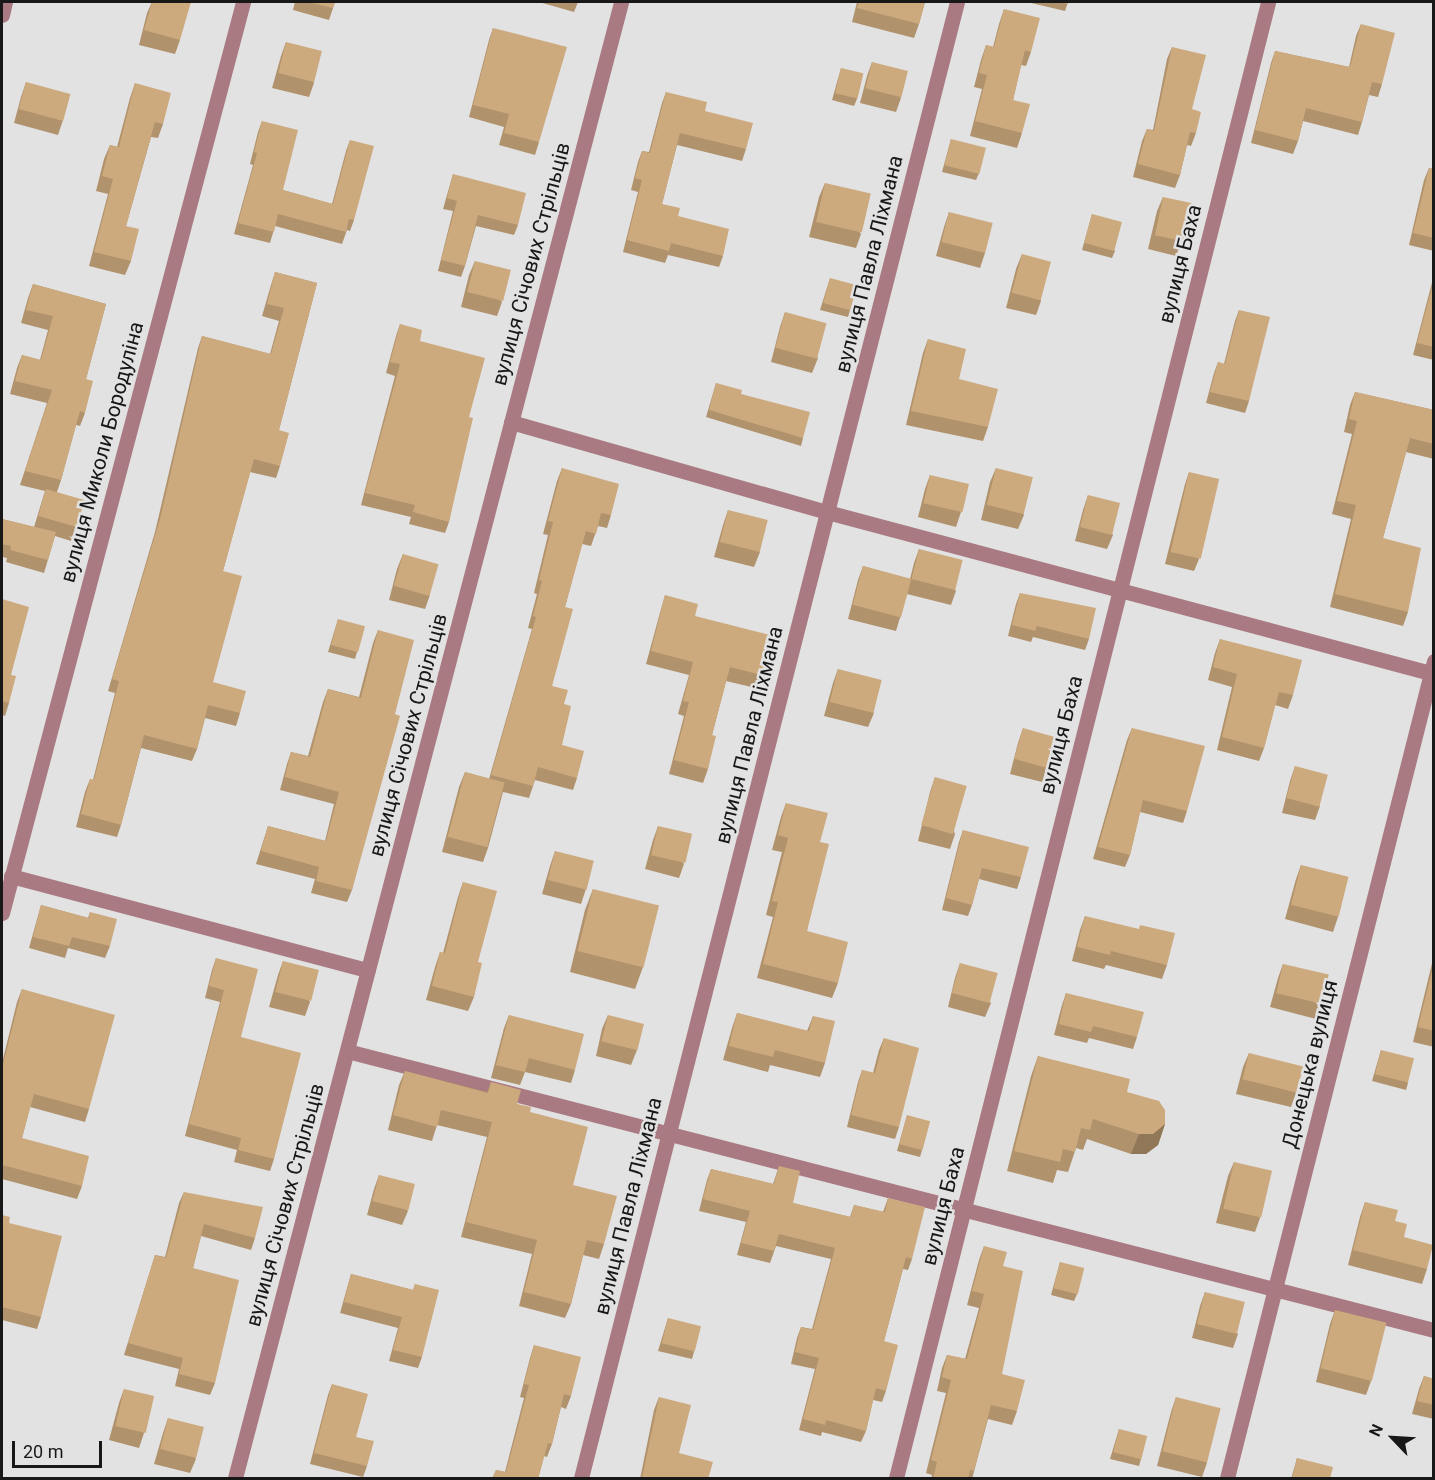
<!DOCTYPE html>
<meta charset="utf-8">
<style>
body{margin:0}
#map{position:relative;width:1435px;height:1480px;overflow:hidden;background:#e2e2e3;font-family:Roboto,sans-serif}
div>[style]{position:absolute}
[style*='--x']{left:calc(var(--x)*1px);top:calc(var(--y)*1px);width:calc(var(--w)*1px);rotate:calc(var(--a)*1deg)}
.service>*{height:15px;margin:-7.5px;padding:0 7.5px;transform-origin:7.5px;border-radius:7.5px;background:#a97a82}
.minor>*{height:15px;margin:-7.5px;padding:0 7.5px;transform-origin:7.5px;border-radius:7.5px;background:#a97a82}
.wall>*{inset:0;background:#b0926c}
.shaded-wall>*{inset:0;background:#907758}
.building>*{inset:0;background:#cdaa7e;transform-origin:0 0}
span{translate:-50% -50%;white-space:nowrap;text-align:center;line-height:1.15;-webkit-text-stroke:5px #e2e2e3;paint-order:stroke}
.street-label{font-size:21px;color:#181819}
.frame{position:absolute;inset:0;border:3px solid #181819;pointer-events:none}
.north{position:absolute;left:1363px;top:1408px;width:60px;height:60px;-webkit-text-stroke:4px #e2e2e3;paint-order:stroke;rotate:295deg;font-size:16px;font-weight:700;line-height:24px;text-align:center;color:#181819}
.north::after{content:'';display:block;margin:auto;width:21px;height:27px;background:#181819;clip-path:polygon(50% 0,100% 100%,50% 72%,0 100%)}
.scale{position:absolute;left:12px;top:1441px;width:90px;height:27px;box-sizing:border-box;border:3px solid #181819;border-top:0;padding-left:8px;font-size:18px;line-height:21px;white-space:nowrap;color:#181819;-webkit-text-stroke:4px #e2e2e3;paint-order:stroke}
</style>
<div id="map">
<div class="service">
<div style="--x:2;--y:15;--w:13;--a:-77"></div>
</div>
<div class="minor">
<div style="--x:511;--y:422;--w:329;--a:15.9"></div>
<div style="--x:827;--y:512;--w:628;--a:14.94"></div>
<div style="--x:11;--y:876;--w:369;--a:14.8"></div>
<div style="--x:2;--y:913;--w:942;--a:-75.18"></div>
<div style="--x:347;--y:1051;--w:1122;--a:14.4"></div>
<div style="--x:235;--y:1478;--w:1526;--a:-75.34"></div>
<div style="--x:581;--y:1478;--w:1523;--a:-75.71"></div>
<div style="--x:896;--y:1478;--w:1522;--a:-75.85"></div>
<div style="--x:1227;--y:1478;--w:843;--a:-75.78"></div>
</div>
<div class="wall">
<div style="clip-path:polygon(152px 2px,180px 40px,175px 54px,139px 45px,147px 13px)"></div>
<div style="clip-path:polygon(295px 2px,335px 2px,329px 20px,293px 10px)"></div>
<div style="clip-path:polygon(539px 2px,578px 2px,574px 12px)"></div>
<div style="clip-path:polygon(857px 2px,925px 2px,919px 24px,914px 38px,852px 22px)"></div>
<div style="clip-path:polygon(1027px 2px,1068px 2px,1065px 11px)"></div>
<div style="clip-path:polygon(1004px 9px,1031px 52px,1026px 66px,1021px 65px,1013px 100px,1022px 133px,1017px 148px,970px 136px,982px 89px,974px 87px,981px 60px,986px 45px,993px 47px,999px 24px)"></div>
<div style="clip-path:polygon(1361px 24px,1382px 84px,1378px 97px,1369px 95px,1362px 122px,1358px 135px,1303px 121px,1298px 141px,1293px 154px,1251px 143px,1271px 63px,1275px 51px,1349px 67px,1356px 36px)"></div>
<div style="clip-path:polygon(493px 28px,539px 142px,535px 155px,499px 145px,504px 127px,469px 117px,489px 40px)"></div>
<div style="clip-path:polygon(286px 42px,314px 83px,309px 97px,272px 88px,281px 56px)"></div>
<div style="clip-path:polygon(1172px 47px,1192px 109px,1196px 133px,1191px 146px,1187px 145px,1180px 175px,1175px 188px,1133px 177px,1142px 141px,1147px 129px,1153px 130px,1167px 59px)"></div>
<div style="clip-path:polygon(872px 62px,901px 98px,896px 112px,860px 103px,867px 76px)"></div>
<div style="clip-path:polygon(841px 68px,857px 99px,854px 106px,832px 100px)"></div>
<div style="clip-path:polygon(26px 82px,63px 120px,58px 135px,14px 123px,21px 97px)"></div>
<div style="clip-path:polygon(135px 83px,163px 124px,158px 138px,151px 137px,126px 226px,131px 261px,125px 275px,89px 266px,108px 194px,96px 191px,104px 159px,110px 145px,117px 147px,130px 98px)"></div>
<div style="clip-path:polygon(666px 92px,705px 111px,746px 149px,742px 161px,677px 145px,662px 204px,678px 216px,723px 256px,719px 267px,668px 255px,665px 263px,623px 252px,638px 192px,631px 190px,638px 162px,642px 151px,649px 152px,662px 103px)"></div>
<div style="clip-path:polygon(262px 121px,283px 190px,332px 204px,346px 151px,350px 140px,354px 220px,350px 231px,347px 230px,342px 244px,275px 226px,270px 243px,234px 234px,253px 165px,250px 164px,258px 132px)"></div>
<div style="clip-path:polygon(951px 139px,979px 173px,976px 180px,942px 172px)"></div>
<div style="clip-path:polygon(1429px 168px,1434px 169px,1434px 251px,1409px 245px,1424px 180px)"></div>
<div style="clip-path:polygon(453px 174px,518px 225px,514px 235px,476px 226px,465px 266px,461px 277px,438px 271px,453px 211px,443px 209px)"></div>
<div style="clip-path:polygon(825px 183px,861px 234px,856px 248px,809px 237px,819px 197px)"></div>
<div style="clip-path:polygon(1163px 197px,1181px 242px,1176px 256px,1148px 249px,1157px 211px)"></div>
<div style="clip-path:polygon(949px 212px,985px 253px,980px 268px,936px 256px,944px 227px)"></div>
<div style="clip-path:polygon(1092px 214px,1115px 251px,1112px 258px,1082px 250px)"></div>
<div style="clip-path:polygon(1022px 254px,1041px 301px,1036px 315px,1006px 308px,1016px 269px)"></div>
<div style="clip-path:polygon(475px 261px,502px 302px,497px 316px,461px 307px,469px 275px)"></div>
<div style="clip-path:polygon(275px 272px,317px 283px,279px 430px,280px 466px,276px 478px,250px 472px,223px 571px,213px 682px,240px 713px,236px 726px,205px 718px,197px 749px,192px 761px,141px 748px,121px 825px,117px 837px,76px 827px,85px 792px,90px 779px,93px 780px,115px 693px,108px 691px,155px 532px,198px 348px,202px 336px,270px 354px,279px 321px,262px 316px,271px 285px)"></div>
<div style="clip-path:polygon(1434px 275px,1434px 360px,1413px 355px)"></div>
<div style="clip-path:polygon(830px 278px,850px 310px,848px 317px,820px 310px)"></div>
<div style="clip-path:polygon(33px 284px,106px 304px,86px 379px,85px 413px,80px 426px,76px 425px,61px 480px,57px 492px,76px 527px,71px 541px,55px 536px,44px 573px,6px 562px,7px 558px,2px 557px,2px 519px,34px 527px,45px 491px,20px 485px,47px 403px,10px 394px,17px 368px,22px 355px,40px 360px,48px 330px,21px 323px,28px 298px)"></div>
<div style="clip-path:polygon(1239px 310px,1249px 401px,1245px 413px,1206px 403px,1214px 373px,1218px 362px,1224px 364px,1235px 321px)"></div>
<div style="clip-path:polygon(785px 312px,818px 358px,812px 373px,771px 362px,780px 327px)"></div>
<div style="clip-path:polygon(400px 324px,420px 341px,469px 417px,449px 522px,445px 533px,409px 524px,411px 517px,361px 505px,395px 376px,386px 373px,396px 336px)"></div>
<div style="clip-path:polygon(928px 339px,959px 379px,988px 427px,983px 441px,906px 425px,923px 353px)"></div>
<div style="clip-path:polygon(716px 383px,741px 394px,803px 438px,801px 446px,706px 417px)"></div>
<div style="clip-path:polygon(1355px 392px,1434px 410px,1434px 459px,1406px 452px,1383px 538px,1408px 612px,1403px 626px,1330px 607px,1351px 519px,1332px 514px,1352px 434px,1344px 432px,1350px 405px)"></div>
<div style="clip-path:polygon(562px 468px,611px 515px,607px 528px,598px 526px,591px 546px,582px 544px,565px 607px,552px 686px,564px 704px,562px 745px,577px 778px,573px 790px,535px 780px,529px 798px,503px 792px,488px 848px,483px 862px,442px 852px,459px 787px,465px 772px,489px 779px,532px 629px,528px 628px,537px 594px,534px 593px,548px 535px,543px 534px,557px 481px)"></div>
<div style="clip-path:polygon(996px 468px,1024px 515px,1018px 529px,981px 520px,990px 482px)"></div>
<div style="clip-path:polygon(1189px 472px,1199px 559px,1194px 571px,1165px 564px,1185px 484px)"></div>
<div style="clip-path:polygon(930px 475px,961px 512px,956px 527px,918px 517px,925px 489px)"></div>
<div style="clip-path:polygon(1088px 495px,1113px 535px,1107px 549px,1075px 541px,1083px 510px)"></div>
<div style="clip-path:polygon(728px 510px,760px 552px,754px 567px,714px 557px,723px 525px)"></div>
<div style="clip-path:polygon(919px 549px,956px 591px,951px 605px,907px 594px,896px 631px,848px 619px,858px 580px,863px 566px,910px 579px,914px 563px)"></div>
<div style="clip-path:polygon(403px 554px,430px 595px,425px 609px,389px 600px,397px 569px)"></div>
<div style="clip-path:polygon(1020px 593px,1089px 639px,1085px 650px,1033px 637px,1031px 642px,1008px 636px,1016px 604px)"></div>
<div style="clip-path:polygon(665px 595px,695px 616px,765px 676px,760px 689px,726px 681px,712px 735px,708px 769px,703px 783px,669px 774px,684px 716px,678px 714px,689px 675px,646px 664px,661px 609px)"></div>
<div style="clip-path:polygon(2px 599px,11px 675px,9px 703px,5px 716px,2px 715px)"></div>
<div style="clip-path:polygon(338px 619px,357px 652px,355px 659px,328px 652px)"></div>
<div style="clip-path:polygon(378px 630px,395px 714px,352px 890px,347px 902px,311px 893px,315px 879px,256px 864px,268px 826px,325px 841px,334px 804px,280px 790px,287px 764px,291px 752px,308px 756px,323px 702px,328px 689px,359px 697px,373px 643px)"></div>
<div style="clip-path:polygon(1220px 639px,1293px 695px,1288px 709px,1275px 705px,1264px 748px,1259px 761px,1217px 750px,1232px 687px,1208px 680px,1215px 653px)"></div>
<div style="clip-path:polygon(838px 669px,874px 713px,868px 727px,824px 716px,833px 683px)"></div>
<div style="clip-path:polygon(1023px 728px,1047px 767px,1042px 782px,1010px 774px,1018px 743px)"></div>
<div style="clip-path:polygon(1132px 728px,1187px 811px,1183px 823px,1140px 812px,1130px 855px,1125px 867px,1093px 859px,1127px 740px)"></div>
<div style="clip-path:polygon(1295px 766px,1320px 806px,1315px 820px,1282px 813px,1290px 781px)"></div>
<div style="clip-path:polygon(935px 777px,955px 834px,950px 849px,918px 841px,930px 792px)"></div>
<div style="clip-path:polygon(786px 803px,820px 842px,807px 931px,838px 983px,832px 998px,757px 978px,773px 917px,766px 915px,782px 852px,772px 850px,781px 817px)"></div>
<div style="clip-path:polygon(658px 826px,684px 864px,679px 878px,645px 869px,653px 840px)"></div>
<div style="clip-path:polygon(963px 830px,1021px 877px,1017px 889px,979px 879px,972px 905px,968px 916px,942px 910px,959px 842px)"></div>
<div style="clip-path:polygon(555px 851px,586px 889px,581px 904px,542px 894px,550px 866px)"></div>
<div style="clip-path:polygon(1301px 865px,1338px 917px,1333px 932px,1285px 919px,1296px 879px)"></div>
<div style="clip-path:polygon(463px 882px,478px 962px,474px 997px,468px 1011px,426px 1000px,435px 967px,440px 952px,443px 953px,458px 897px)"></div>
<div style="clip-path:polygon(593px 889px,643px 967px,635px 989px,570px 972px,585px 910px)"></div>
<div style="clip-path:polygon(41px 905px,88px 918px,90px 912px,110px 946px,105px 958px,68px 948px,65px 958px,29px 948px)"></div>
<div style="clip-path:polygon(1085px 916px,1167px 965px,1162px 979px,1106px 965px,1104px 969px,1072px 961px,1080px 930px)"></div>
<div style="clip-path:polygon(1434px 955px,1434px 1047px,1413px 1042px)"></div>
<div style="clip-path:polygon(216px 958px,241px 1037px,274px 1159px,270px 1171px,234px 1162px,237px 1150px,185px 1136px,220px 1002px,205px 998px,212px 970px)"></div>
<div style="clip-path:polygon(283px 961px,310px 1002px,305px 1016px,269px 1007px,278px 975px)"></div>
<div style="clip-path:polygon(960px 963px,991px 1003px,985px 1017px,948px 1007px,955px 978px)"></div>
<div style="clip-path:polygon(1283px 964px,1321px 1004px,1316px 1019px,1270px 1007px,1278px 978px)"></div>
<div style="clip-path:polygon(22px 989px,89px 1109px,85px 1122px,30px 1107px,22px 1138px,82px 1186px,77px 1199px,2px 1179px,2px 1063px,17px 1002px)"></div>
<div style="clip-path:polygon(1066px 993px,1137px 1037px,1133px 1049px,1089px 1038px,1087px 1043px,1054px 1035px,1062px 1005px)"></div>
<div style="clip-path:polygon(737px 1013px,807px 1031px,813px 1016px,825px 1063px,820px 1077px,770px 1065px,768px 1072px,723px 1060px,732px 1028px)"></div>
<div style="clip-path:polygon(509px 1015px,575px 1070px,571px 1083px,525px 1072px,520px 1085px,491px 1078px,504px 1028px)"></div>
<div style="clip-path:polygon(608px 1015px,637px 1050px,631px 1065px,596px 1056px,602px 1029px)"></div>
<div style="clip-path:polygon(884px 1038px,899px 1127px,895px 1139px,847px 1127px,858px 1082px,862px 1070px,873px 1073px,879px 1050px)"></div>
<div style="clip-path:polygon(1381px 1050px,1408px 1083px,1406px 1090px,1372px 1081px)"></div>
<div style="clip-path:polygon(1249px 1053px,1296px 1093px,1291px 1107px,1236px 1094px,1243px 1067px)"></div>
<div style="clip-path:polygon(1038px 1056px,1127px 1092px,1165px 1124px,1158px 1145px,1146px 1154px,1131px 1154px,1087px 1139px,1083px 1150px,1076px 1148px,1068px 1172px,1057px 1170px,1053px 1183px,1007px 1171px,1031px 1076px)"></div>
<div style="clip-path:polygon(405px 1071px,487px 1092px,491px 1082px,517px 1104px,530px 1112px,573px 1185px,604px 1244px,599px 1259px,583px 1255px,571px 1304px,565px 1318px,519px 1306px,532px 1254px,461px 1237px,487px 1137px,437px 1125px,432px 1141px,388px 1130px,399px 1085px)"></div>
<div style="clip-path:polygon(907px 1115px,922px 1150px,920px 1157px,897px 1151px)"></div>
<div style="clip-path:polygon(1234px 1162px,1260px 1218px,1255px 1232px,1216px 1223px,1228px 1176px)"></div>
<div style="clip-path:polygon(779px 1166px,793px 1203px,850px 1217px,854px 1205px,883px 1212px,888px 1198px,912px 1259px,908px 1270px,903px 1269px,884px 1341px,886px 1391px,882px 1402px,873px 1400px,866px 1431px,861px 1442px,822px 1432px,821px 1436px,799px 1430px,815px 1369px,791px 1364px,797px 1338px,801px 1327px,812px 1329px,831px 1259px,776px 1246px,770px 1263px,737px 1255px,746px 1222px,699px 1211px,707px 1180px,711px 1169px,773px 1184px)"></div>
<div style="clip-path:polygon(379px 1175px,408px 1211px,402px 1225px,367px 1215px,374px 1189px)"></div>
<div style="clip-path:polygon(184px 1192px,255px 1238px,251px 1250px,201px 1236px,193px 1268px,215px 1383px,210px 1395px,175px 1386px,179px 1369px,124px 1355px,155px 1255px,165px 1257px,179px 1203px)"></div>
<div style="clip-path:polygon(1365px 1202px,1395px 1221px,1404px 1237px,1427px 1269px,1422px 1284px,1348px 1265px,1360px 1217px)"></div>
<div style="clip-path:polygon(2px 1215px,9px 1223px,41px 1317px,37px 1329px,2px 1320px)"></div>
<div style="clip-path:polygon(984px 1246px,1003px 1266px,1002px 1374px,1017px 1411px,1012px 1425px,988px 1419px,972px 1479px,931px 1479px,932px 1475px,926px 1473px,946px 1393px,937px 1391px,942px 1368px,947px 1355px,965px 1359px,979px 1308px,967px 1305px,979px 1260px)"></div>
<div style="clip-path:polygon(1060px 1262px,1077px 1294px,1074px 1301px,1051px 1295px)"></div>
<div style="clip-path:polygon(351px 1274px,413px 1290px,415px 1284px,422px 1357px,418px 1368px,389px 1361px,398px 1328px,340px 1313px)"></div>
<div style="clip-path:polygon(1205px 1292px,1238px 1334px,1233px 1348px,1192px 1338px,1200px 1306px)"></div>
<div style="clip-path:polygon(1335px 1310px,1371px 1381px,1366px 1395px,1316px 1382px,1330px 1324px)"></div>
<div style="clip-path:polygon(668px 1318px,694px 1352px,692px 1359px,658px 1351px)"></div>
<div style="clip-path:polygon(534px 1345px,571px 1396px,566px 1409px,561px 1407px,552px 1444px,547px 1457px,544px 1456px,538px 1479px,492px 1479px,496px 1470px,505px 1472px,524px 1398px,520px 1397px,530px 1358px)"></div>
<div style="clip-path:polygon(1424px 1376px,1434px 1379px,1434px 1419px,1412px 1414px,1419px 1389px)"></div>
<div style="clip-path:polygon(332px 1384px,356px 1437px,367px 1466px,363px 1477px,310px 1464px,328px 1395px)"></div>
<div style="clip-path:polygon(124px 1389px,144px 1433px,139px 1448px,109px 1440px,119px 1403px)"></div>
<div style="clip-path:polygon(659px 1397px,679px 1453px,708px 1479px,640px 1479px,654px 1410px)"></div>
<div style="clip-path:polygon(1176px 1397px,1207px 1463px,1202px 1477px,1157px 1466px,1171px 1412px)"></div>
<div style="clip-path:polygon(168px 1418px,196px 1459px,190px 1473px,154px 1464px,163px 1433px)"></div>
<div style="clip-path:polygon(1119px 1429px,1141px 1459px,1139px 1466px,1110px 1459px)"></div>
<div style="clip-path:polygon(1297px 1458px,1330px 1479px,1291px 1479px)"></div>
</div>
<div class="shaded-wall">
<div style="clip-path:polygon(1165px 1124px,1158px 1145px,1146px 1154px,1131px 1154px,1139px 1134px)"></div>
</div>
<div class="building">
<div style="clip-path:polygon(152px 2px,191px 2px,180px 40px,144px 30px)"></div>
<div style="clip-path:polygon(308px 2px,335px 2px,333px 8px)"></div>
<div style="clip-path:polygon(859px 2px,925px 2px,919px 24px,857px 8px)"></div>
<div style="clip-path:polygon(1058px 2px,1068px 2px,1068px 4px)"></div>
<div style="clip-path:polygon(1004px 9px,1040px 18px,1031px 52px,1025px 50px,1013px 100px,1030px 104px,1022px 133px,975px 121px,987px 75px,979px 73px,986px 45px,994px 47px)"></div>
<div style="clip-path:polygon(1361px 24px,1395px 33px,1382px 84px,1372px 82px,1362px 122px,1306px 108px,1298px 141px,1255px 130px,1275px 51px,1350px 67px)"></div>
<div style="clip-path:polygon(493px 28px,567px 47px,539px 142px,504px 133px,509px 114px,473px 105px)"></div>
<div style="left:286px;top:42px;width:37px;height:32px;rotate:14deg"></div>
<div style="clip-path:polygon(1172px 47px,1206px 55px,1192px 109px,1201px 112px,1196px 133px,1190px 132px,1180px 175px,1138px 164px,1147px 129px,1154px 131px)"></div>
<div style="left:872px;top:62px;width:37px;height:27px;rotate:14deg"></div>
<div style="left:841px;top:68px;width:23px;height:26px;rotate:13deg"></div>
<div style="left:26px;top:82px;width:46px;height:28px;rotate:15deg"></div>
<div style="clip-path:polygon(135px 83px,171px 93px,163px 124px,155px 122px,126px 226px,139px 229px,131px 261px,94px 252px,113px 179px,102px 176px,110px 145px,119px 147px)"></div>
<div style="clip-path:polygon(666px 92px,707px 102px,705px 111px,753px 123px,746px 149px,680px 133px,662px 204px,680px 208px,678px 216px,729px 229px,723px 256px,671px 243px,669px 251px,627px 240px,642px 180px,635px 178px,642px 151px,650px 153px)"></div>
<div style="clip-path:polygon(262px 121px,298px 130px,283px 190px,333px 204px,350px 140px,374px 146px,354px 220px,349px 219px,346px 232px,278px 214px,274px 232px,238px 223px,257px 153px,254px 152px)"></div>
<div style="left:951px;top:139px;width:36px;height:27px;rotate:14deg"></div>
<div style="clip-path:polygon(1429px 168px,1434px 169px,1434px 238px,1413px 233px)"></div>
<div style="clip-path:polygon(453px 174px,526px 193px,518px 225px,478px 215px,465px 266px,441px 260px,457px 201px,447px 198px)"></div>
<div style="left:825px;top:183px;width:47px;height:40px;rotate:13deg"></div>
<div style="left:1163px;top:197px;width:29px;height:39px;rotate:12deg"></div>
<div style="left:949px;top:212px;width:45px;height:31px;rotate:14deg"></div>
<div style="left:1092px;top:214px;width:31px;height:30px;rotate:15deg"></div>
<div style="left:1022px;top:254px;width:30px;height:40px;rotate:15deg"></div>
<div style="left:475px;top:261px;width:37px;height:32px;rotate:14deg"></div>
<div style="clip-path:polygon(275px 272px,317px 283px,279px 430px,289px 433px,280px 466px,254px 459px,223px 571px,242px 576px,213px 682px,246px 691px,240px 713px,208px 705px,197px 749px,144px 735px,121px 825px,81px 814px,90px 779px,94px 780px,119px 681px,112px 679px,160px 519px,202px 336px,271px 354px,284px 308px,267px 304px)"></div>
<div style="left:830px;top:278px;width:28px;height:26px;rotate:15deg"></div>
<div style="clip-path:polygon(1434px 280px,1434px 347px,1417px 343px)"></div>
<div style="clip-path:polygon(33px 284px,106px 304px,86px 379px,93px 381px,85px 413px,80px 411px,61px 480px,25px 471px,52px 390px,15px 381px,22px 355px,41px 360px,53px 316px,26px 310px)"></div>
<div style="clip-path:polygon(1239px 310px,1270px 317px,1249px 401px,1210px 392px,1218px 362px,1225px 364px)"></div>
<div style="left:785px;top:312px;width:43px;height:37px;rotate:15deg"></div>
<div style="clip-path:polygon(400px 324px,422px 330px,420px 341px,485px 358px,469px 417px,473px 418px,449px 522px,413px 512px,415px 505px,365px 493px,400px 364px,390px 362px)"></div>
<div style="clip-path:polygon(928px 339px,966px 349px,959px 379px,998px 389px,988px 427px,911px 411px)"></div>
<div style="clip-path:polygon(716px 383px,742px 390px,741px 394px,810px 412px,803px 438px,709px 410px)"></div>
<div style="clip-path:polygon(1355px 392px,1434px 410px,1434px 444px,1410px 438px,1383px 538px,1421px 548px,1408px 612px,1335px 594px,1356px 505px,1337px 501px,1357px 421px,1349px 419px)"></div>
<div style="clip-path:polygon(562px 468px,619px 484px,611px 515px,601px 513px,596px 534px,586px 531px,565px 607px,573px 609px,552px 686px,568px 690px,564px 704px,571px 706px,562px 745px,584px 751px,577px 778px,538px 767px,533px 786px,491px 775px,536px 617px,533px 616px,542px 581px,539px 580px,553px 522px,548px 521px)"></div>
<div style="left:996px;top:468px;width:38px;height:38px;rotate:14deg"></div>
<div style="left:1189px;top:472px;width:31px;height:82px;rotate:13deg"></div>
<div style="left:930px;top:475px;width:40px;height:29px;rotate:13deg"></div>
<div style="left:46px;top:489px;width:40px;height:28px;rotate:16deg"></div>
<div style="left:1088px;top:495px;width:33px;height:33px;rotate:14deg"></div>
<div style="left:728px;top:510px;width:41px;height:33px;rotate:14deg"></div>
<div style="clip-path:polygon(2px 519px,56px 532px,48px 560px,10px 550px,11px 546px,2px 544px)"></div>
<div style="left:919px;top:549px;width:45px;height:31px;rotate:14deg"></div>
<div style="left:403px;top:554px;width:37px;height:33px;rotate:16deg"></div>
<div style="left:863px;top:566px;width:50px;height:40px;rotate:15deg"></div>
<div style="clip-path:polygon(1020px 593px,1096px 608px,1089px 639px,1037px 626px,1035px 631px,1012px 625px)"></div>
<div style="clip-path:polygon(665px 595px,698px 604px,695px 616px,774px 636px,765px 676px,730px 667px,712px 735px,716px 736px,708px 769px,674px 760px,689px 702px,683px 701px,693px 662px,651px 651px)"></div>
<div style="clip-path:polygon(2px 599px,29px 607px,11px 675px,16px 676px,9px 703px,2px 701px)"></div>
<div style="left:338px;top:619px;width:28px;height:27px;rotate:15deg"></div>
<div style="clip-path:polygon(378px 630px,414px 640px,395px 714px,400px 716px,352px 890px,316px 881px,319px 867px,261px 851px,268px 826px,326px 841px,339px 792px,285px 777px,291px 752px,310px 757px,328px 689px,361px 698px)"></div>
<div style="clip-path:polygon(1220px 639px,1302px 660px,1293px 695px,1279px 692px,1264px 748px,1222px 737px,1237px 674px,1213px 667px)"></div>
<div style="left:838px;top:669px;width:45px;height:34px;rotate:14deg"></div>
<div style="left:1023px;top:728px;width:33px;height:32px;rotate:16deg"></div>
<div style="clip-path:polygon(1132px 728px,1205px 746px,1187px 811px,1143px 800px,1130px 855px,1098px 847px)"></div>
<div style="left:1295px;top:766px;width:34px;height:33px;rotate:15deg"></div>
<div style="left:465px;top:772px;width:41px;height:67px;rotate:15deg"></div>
<div style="left:935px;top:777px;width:33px;height:50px;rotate:16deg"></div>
<div style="clip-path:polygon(786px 803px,828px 813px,820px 842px,829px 844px,807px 931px,848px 942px,838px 983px,763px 964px,778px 902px,772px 901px,788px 838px,778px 835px)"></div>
<div style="left:658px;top:826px;width:35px;height:30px;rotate:13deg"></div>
<div style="clip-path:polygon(963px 830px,1029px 847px,1021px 877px,982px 868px,972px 905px,946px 898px)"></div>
<div style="left:555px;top:851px;width:40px;height:30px;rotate:14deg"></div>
<div style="left:1301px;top:865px;width:49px;height:41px;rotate:14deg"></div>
<div style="clip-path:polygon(463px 882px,497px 891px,478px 962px,482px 963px,474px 997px,432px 986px,440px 952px,445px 953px)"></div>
<div style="left:593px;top:889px;width:68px;height:64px;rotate:14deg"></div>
<div style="clip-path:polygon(41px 905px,89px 918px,90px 912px,117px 919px,110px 946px,72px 937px,69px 946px,33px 937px)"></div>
<div style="clip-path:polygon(1085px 916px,1139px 929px,1140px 925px,1175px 933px,1167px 965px,1111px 951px,1110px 955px,1077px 947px)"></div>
<div style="clip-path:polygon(216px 958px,258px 969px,241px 1037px,301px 1053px,274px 1159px,238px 1150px,241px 1138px,189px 1124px,224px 990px,209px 986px)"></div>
<div style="left:283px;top:961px;width:37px;height:32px;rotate:14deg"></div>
<div style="left:960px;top:963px;width:39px;height:31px;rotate:15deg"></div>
<div style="clip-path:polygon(1434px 963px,1434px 1031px,1418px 1027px)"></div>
<div style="left:1283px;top:964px;width:47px;height:30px;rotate:13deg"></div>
<div style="clip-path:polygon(22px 989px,115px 1015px,89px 1109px,34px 1094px,22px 1138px,89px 1156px,82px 1186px,2px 1165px,2px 1068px)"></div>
<div style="clip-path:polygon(1066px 993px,1144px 1012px,1137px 1037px,1093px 1026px,1091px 1032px,1059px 1024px)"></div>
<div style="clip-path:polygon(737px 1013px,809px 1031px,813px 1016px,835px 1021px,825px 1063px,775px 1050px,773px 1057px,729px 1046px)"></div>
<div style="clip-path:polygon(509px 1015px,584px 1034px,575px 1070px,529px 1058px,525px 1072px,496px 1065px)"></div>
<div style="left:608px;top:1015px;width:37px;height:27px;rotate:14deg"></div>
<div style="clip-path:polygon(884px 1038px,919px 1048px,899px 1127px,851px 1115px,862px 1070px,875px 1073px)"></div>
<div style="left:1381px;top:1050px;width:34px;height:25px;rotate:14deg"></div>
<div style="left:1249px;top:1053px;width:56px;height:27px;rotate:14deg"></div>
<div style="clip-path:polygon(1038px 1056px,1130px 1079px,1127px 1092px,1159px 1101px,1165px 1110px,1165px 1124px,1153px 1134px,1139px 1134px,1093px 1119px,1090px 1130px,1081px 1128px,1075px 1152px,1063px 1149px,1060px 1162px,1014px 1151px)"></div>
<div style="clip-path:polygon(405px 1071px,488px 1093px,491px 1082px,521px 1090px,517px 1104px,531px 1107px,530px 1112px,588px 1127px,573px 1185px,617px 1196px,604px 1244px,587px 1240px,571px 1304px,524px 1292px,537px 1240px,466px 1222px,492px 1122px,441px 1110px,437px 1127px,393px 1115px)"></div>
<div style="left:907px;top:1115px;width:24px;height:30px;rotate:15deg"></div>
<div style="left:1234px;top:1162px;width:39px;height:48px;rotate:13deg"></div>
<div style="clip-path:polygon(779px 1166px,800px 1171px,793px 1203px,851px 1217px,854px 1205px,885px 1212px,888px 1198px,925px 1207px,912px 1259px,906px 1257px,884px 1341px,898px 1345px,886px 1391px,876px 1388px,866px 1431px,826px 1420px,825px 1425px,803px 1419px,819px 1358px,795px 1352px,801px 1327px,813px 1330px,835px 1248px,779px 1234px,774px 1251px,741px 1243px,750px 1211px,703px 1199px,711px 1169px,774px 1184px)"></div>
<div style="left:379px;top:1175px;width:37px;height:27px;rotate:14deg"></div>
<div style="clip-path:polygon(184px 1192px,263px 1207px,255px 1238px,204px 1224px,193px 1268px,239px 1280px,215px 1383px,179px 1374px,183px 1358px,128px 1343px,155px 1255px,166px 1258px)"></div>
<div style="clip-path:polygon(1365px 1202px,1398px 1210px,1395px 1221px,1407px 1224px,1404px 1237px,1433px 1245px,1427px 1269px,1353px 1250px)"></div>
<div style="clip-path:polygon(2px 1215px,10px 1217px,9px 1223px,62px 1236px,41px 1317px,2px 1307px)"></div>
<div style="clip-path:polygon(984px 1246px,1007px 1252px,1003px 1266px,1023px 1271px,1002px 1374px,1025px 1380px,1017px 1411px,991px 1405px,974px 1471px,970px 1470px,968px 1479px,933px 1479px,937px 1462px,931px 1460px,951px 1380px,942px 1377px,947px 1355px,967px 1359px,984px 1294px,972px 1291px)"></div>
<div style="left:1060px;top:1262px;width:25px;height:27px;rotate:14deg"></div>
<div style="clip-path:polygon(351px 1274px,413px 1290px,415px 1284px,439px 1290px,422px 1357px,393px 1350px,402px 1317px,344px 1302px)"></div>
<div style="left:1205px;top:1292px;width:41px;height:33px;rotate:14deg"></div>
<div style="left:1335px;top:1310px;width:53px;height:60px;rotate:14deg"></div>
<div style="left:668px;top:1318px;width:34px;height:26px;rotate:14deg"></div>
<div style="clip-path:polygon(534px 1345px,581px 1357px,571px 1396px,564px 1394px,552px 1444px,548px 1443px,538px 1479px,493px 1479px,496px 1470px,506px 1472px,529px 1385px,524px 1384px)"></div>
<div style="clip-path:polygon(1424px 1376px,1434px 1379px,1434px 1405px,1417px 1401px)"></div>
<div style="clip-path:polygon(332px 1384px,368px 1394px,356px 1437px,374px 1441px,367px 1466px,314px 1453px)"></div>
<div style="left:124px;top:1389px;width:31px;height:38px;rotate:13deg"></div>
<div style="clip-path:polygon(659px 1397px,691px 1405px,679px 1453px,713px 1462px,708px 1479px,642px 1478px)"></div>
<div style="left:1176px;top:1397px;width:46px;height:56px;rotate:14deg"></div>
<div style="left:168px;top:1418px;width:37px;height:32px;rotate:14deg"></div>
<div style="left:1119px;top:1429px;width:29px;height:24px;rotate:14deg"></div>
<div style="clip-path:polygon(1297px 1458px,1333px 1467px,1330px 1479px,1292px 1479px)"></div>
</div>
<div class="street-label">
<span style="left:531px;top:264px;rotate:-75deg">вулиця Січових Стрільців</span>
<span style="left:869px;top:264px;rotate:-76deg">вулиця Павла Ліхмана</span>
<span style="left:1180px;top:264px;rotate:-76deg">вулиця Баха</span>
<span style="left:102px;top:452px;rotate:-75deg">вулиця Миколи Бородуліна</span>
<span style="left:408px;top:735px;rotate:-75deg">вулиця Січових Стрільців</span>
<span style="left:749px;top:735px;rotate:-76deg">вулиця Павла Ліхмана</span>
<span style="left:1061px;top:735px;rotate:-76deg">вулиця Баха</span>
<span style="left:1310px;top:1064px;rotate:-76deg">Донецька вулиця</span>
<span style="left:285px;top:1205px;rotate:-75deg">вулиця Січових Стрільців</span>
<span style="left:628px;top:1206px;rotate:-76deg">вулиця Павла Ліхмана</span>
<span style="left:943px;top:1206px;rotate:-76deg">вулиця Баха</span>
</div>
<div class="frame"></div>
<div class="north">N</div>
<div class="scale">20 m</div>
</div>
